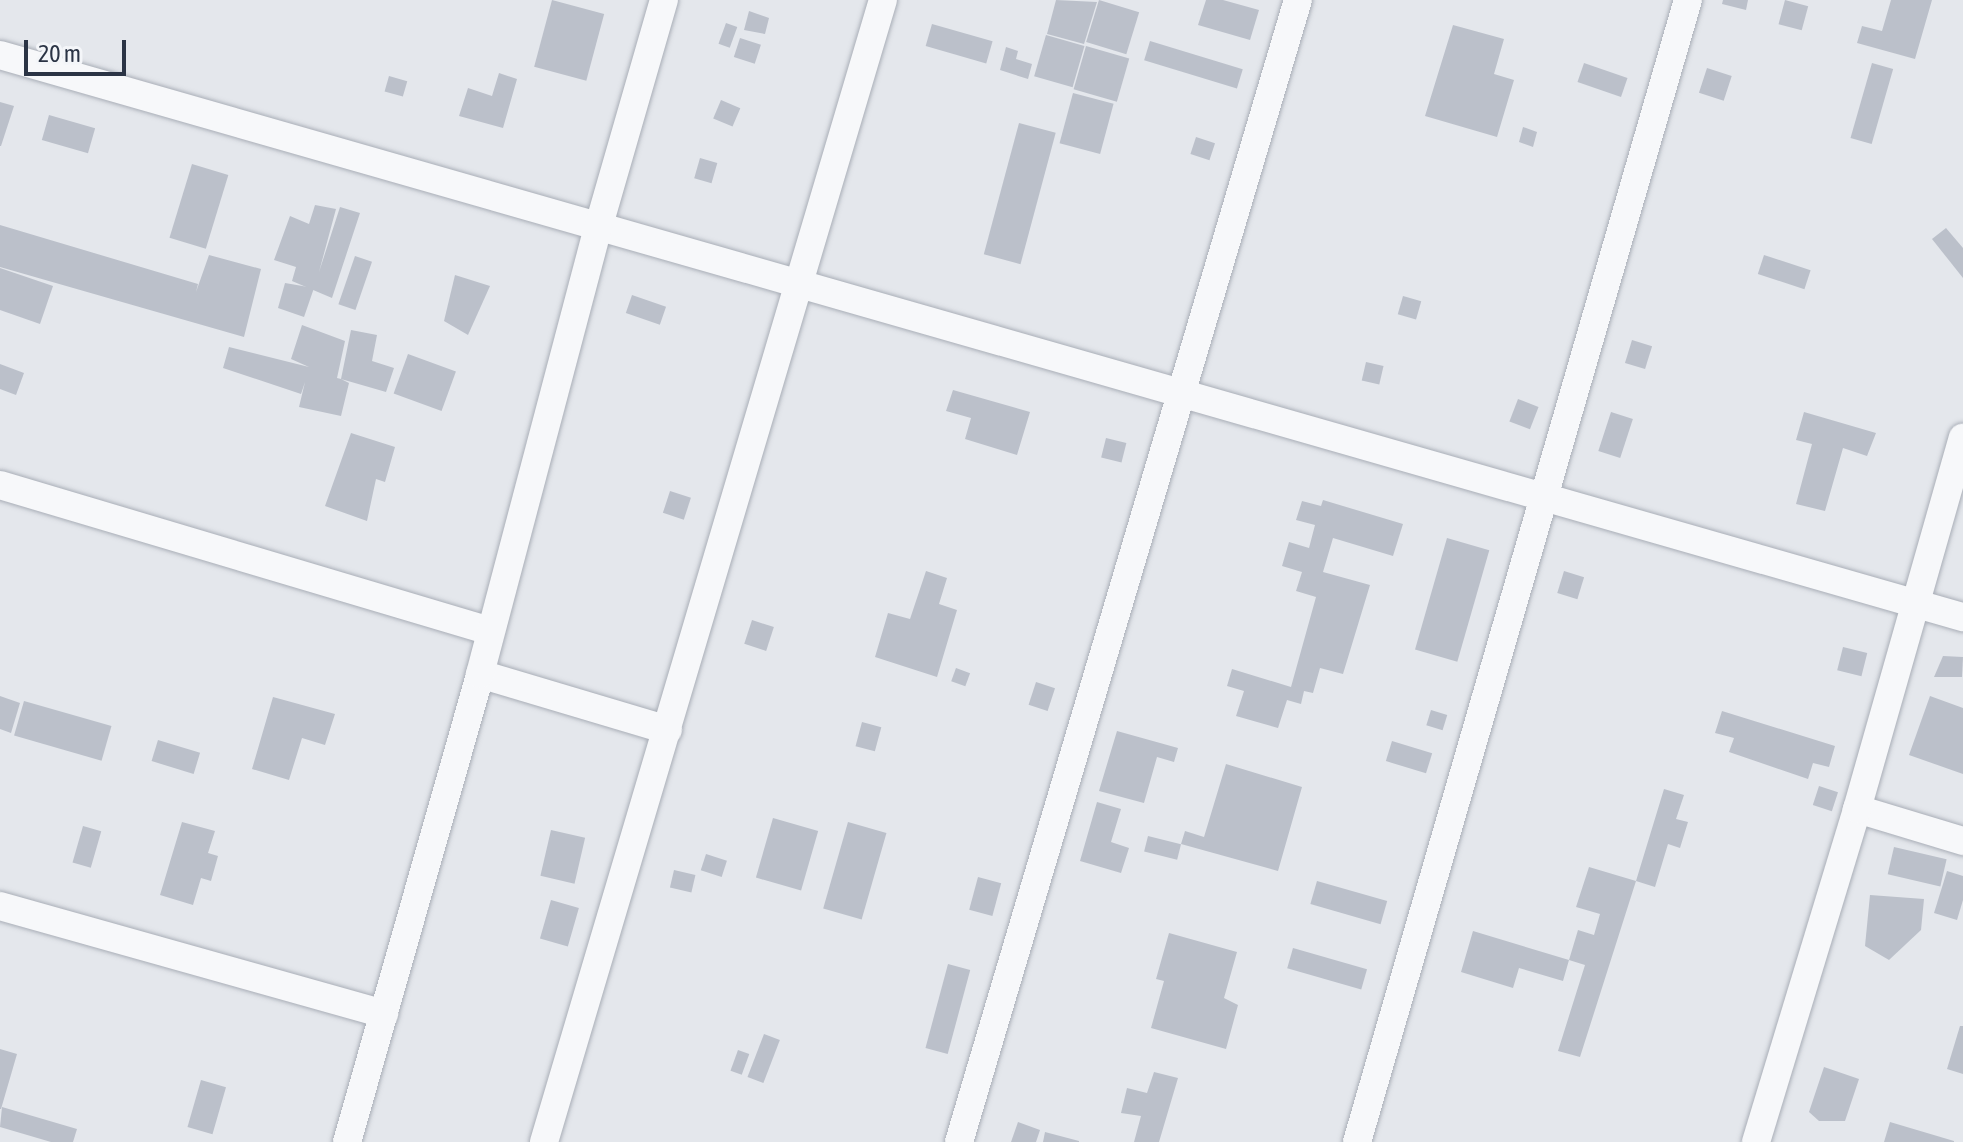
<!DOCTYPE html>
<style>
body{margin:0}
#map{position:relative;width:1963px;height:1142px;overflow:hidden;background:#e4e7ec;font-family:"Asap Condensed",sans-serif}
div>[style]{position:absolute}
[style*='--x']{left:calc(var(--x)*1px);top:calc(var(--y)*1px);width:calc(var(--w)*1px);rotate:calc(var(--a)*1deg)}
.building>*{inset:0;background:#bbc0ca;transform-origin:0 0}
.roads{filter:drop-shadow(0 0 2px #a9aeb7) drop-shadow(0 0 2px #a9aeb7)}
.minor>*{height:28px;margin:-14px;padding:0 14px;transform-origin:14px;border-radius:14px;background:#f7f8fa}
span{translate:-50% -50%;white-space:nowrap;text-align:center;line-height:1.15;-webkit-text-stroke:7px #f4f6f9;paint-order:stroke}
.scale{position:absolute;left:24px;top:40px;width:102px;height:36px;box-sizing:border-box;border:4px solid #2b3445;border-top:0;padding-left:10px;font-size:24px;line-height:28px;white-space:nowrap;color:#2b3445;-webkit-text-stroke:6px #f4f6f9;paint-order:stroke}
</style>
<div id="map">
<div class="building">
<div style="left:552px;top:0;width:54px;height:69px;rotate:15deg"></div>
<div style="clip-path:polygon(1056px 0,1097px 2px,1084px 44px,1047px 34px)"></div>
<div style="left:1099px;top:0;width:42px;height:44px;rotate:17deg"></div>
<div style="clip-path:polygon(1206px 0,1223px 0,1259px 10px,1250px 40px,1198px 25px)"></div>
<div style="clip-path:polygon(1723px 0,1748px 0,1746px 10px,1722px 4px)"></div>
<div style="left:1785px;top:0;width:24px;height:25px;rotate:15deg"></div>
<div style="clip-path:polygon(1891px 0,1932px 0,1915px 59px,1857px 43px,1862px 26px,1882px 31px)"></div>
<div style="clip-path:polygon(749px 11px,769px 18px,765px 34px,744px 30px)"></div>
<div style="left:726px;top:23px;width:12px;height:22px;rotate:20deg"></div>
<div style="left:932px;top:24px;width:63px;height:23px;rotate:16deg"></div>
<div style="clip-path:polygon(1453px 25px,1504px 39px,1494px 74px,1514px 80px,1497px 137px,1425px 116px)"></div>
<div style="left:1046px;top:35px;width:40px;height:43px;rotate:16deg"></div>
<div style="left:740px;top:38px;width:22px;height:20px;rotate:18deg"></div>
<div style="left:1150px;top:41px;width:97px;height:20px;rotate:17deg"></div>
<div style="left:1086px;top:46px;width:45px;height:45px;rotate:16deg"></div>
<div style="clip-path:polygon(1006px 47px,1018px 51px,1016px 59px,1032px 64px,1028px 79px,1000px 70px)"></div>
<div style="left:1584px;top:63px;width:46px;height:20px;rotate:19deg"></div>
<div style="left:1872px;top:63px;width:22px;height:78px;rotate:16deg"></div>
<div style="left:1707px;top:68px;width:26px;height:26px;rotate:18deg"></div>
<div style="clip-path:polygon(499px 73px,517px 79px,503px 128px,459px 116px,468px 88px,492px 96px)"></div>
<div style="left:389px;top:76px;width:19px;height:16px;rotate:16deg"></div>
<div style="left:1073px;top:93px;width:42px;height:52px;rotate:15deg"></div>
<div style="left:721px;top:100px;width:21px;height:20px;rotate:23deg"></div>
<div style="clip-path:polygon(0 102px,14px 106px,1px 146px,0 146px)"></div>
<div style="left:49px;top:115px;width:48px;height:26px;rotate:16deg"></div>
<div style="left:1019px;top:123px;width:38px;height:136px;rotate:15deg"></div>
<div style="clip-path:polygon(1523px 127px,1537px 132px,1533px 147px,1519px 142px)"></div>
<div style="left:1196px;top:137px;width:20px;height:18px;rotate:18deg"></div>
<div style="left:700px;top:158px;width:18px;height:21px;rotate:16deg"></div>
<div style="left:192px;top:164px;width:38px;height:77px;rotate:17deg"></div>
<div style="clip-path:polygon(315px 205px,336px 209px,319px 272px,340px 207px,360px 213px,332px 298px,292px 281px,296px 267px,274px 260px,290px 216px,309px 224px)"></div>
<div style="clip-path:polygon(0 225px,198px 284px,196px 292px,209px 255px,261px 269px,244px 337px,0 267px)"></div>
<div style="clip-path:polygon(1946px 228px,1963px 248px,1963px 278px,1932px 239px)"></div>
<div style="left:1764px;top:255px;width:49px;height:20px;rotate:18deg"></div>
<div style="left:355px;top:256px;width:18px;height:51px;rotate:19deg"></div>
<div style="clip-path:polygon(0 268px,53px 286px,40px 324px,0 310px)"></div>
<div style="clip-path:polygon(455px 275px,490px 286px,468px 335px,444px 321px)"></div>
<div style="clip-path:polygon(285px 283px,314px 288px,304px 317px,278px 308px)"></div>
<div style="left:632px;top:295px;width:36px;height:19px;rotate:19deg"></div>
<div style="left:1403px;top:296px;width:19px;height:19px;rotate:16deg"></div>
<div style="clip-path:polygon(302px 325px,345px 341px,337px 378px,341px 379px,351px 330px,377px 335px,372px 361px,394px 368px,386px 392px,341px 379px,349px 383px,341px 416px,299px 407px,305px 382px,301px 394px,223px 368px,229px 347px,309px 367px,291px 359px)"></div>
<div style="left:1632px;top:340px;width:21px;height:24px;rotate:17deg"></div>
<div style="left:408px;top:354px;width:51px;height:42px;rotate:20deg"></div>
<div style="left:1366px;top:362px;width:18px;height:19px;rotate:13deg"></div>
<div style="clip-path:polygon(0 364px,24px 373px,16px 395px,0 389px)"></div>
<div style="clip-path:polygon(953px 390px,1030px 412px,1017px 455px,965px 439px,971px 418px,946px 411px)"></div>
<div style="left:1518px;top:399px;width:22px;height:24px;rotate:21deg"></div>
<div style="left:1611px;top:412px;width:23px;height:41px;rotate:18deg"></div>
<div style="clip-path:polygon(1804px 412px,1876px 433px,1867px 456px,1843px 448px,1825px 511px,1796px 504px,1812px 444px,1796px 440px)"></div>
<div style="clip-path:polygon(351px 433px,395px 447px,385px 482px,376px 479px,367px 521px,325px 506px)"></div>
<div style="left:1106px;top:438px;width:21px;height:20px;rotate:14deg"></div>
<div style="left:670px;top:491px;width:22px;height:23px;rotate:18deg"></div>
<div style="clip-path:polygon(1323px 500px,1403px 524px,1393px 556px,1333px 538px,1323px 572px,1370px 585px,1343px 674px,1320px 668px,1313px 693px,1304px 691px,1301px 704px,1287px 700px,1278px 728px,1236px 716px,1244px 691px,1227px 686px,1232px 669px,1291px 687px,1316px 597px,1296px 591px,1302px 572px,1282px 566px,1289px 542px,1309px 548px,1315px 525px,1296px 520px,1302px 501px,1321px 506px)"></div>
<div style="left:1447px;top:538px;width:44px;height:116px;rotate:16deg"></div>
<div style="clip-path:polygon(926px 571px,947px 578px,939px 604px,957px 610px,937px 677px,875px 657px,888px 613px,910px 619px)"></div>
<div style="left:1564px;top:571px;width:21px;height:23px;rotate:17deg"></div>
<div style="left:752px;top:620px;width:23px;height:25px;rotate:18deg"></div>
<div style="left:1843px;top:647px;width:25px;height:24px;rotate:14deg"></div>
<div style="clip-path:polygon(1943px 656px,1963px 657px,1962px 677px,1934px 677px)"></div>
<div style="left:956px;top:668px;width:15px;height:14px;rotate:20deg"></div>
<div style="left:1036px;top:682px;width:20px;height:24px;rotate:18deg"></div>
<div style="clip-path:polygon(0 696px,20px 703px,11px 733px,0 729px)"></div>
<div style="clip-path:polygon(1930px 696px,1963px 708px,1963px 774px,1909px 755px)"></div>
<div style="clip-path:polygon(273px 697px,335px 714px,325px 745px,302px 738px,289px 780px,252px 769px)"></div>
<div style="left:24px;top:701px;width:91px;height:36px;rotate:16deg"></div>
<div style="left:1431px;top:710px;width:17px;height:16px;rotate:17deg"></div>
<div style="clip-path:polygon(1722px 711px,1835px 746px,1829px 767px,1813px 763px,1808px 779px,1729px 752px,1734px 738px,1715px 733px)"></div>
<div style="left:862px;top:722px;width:20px;height:25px;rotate:15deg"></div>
<div style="clip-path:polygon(1117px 731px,1178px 748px,1174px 762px,1157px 757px,1144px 803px,1099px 791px)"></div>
<div style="left:158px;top:740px;width:44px;height:22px;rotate:17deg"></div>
<div style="left:1392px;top:741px;width:42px;height:21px;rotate:17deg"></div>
<div style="clip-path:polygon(1226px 764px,1302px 787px,1278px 871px,1181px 844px,1185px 831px,1204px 837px)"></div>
<div style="left:1819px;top:786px;width:20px;height:20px;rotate:18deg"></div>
<div style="clip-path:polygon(1664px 789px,1684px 795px,1676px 819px,1688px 822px,1680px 848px,1668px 844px,1655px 887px,1636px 881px)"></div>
<div style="clip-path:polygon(1097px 802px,1121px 809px,1111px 842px,1129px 848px,1121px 873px,1080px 861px)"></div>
<div style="left:773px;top:818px;width:47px;height:62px;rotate:16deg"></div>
<div style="clip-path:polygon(182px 822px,215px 831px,208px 853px,218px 856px,211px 881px,201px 878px,193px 905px,160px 895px)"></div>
<div style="left:848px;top:822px;width:40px;height:90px;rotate:16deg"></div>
<div style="left:83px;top:826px;width:19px;height:38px;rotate:16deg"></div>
<div style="left:551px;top:830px;width:35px;height:47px;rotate:13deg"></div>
<div style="left:1148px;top:836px;width:34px;height:16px;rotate:14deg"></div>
<div style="left:1894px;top:847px;width:54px;height:28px;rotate:13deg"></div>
<div style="left:706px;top:854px;width:22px;height:17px;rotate:18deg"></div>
<div style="clip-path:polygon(1589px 867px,1636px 881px,1580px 1057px,1558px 1051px,1585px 965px,1569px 960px,1563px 981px,1519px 968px,1513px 988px,1461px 972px,1473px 931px,1569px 960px,1578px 930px,1594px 935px,1600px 914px,1576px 907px)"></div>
<div style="left:674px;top:870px;width:22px;height:18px;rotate:13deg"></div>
<div style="clip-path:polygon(1947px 871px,1963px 876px,1963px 900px,1957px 920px,1934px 913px)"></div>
<div style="left:978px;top:877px;width:24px;height:34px;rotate:15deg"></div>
<div style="left:1317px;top:881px;width:73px;height:24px;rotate:16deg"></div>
<div style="clip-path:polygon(1870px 895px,1924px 899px,1921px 930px,1889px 960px,1865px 946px)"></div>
<div style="left:551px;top:900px;width:29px;height:40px;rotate:16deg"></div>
<div style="clip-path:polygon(1169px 933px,1237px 952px,1224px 998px,1238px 1005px,1226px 1049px,1151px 1028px,1164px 981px,1156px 979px)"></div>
<div style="left:1293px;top:948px;width:77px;height:21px;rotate:16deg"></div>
<div style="left:948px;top:964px;width:23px;height:87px;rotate:15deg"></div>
<div style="clip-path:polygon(1960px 1026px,1963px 1026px,1963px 1074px,1947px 1069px)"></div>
<div style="left:764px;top:1034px;width:17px;height:46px;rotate:21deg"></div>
<div style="clip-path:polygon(0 1049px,17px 1054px,1px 1109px,0 1109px)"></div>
<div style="left:738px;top:1050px;width:12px;height:22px;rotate:20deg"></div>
<div style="clip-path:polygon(1824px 1067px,1859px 1079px,1845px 1121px,1819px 1121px,1809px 1112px)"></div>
<div style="clip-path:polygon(1154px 1072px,1178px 1078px,1159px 1142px,1134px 1142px,1141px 1116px,1121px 1113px,1127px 1088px,1147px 1093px)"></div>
<div style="left:201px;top:1080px;width:26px;height:49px;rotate:16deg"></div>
<div style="clip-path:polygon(2px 1107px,77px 1129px,73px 1142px,51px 1142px,0 1127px)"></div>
<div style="clip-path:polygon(1018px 1122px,1040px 1130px,1036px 1142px,1011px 1142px)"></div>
<div style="clip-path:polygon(1890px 1122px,1954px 1141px,1954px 1142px,1884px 1142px)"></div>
<div style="clip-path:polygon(1045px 1132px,1079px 1141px,1079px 1142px,1043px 1142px)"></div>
</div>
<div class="roads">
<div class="minor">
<div style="--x:0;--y:55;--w:2042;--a:15.98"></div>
<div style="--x:0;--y:485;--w:511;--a:16.59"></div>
<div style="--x:480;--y:674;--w:196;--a:16.6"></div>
<div style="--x:1857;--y:809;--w:111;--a:16.8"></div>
<div style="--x:0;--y:906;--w:399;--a:15.7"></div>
<div style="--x:347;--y:1142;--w:487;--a:-74.1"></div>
<div style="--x:480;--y:674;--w:465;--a:-75.2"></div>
<div style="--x:599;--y:225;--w:234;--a:-73.9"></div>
<div style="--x:544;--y:1142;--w:1191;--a:-73.47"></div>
<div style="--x:959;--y:1142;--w:1191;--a:-73.47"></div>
<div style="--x:1357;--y:1142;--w:1189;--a:-73.84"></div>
<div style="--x:1756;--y:1142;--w:348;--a:-73.1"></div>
<div style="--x:1857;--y:809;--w:386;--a:-74.1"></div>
</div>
</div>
<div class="scale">20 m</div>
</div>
